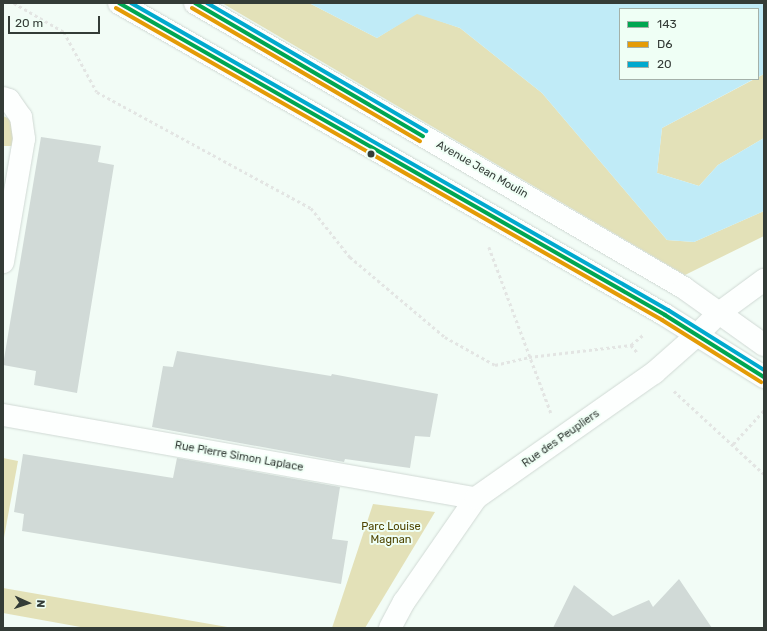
<!DOCTYPE html>
<style>
body{margin:0}
#map{position:relative;width:767px;height:631px;overflow:hidden;background:#f2fcf6;font-family:Rubik,sans-serif}
div>[style]{position:absolute}
[style*='--x']{left:calc(var(--x)*1px);top:calc(var(--y)*1px);width:calc(var(--w)*1px);rotate:calc(var(--a)*1deg)}
.green>*{inset:0;background:#e3e1b8}
.water>*{inset:0;background:#c0ebf7}
.building>*{inset:0;background:#d1dad7}
.path>*{height:2.5px;margin-top:-1.25px;transform-origin:0;background:repeating-linear-gradient(90deg,#e3e5e3 0 3px,transparent 0 6px)}
.roads{filter:drop-shadow(0 0 1px #d0d9d4) drop-shadow(0 0 1px #d0d9d4)}
.street>*{height:22px;margin:-11px;padding:0 11px;transform-origin:11px;border-radius:11px;background:#fdfffe}
.secondary>*{height:22px;margin:-11px;padding:0 11px;transform-origin:11px;border-radius:11px;background:#fdfffe}
.bus-1>*{height:4px;margin:-2px;padding:0 2px;transform-origin:2px;border-radius:2px;background:#00a651}
.bus-2>*{height:4px;margin:-2px;padding:0 2px;transform-origin:2px;border-radius:2px;background:#e49b06}
.bus-3>*{height:4px;margin:-2px;padding:0 2px;transform-origin:2px;border-radius:2px;background:#00a9ce}
.dots>*{width:11px;height:11px;translate:-50% -50%;box-sizing:border-box;border:2px solid #effff5;border-radius:50%}
span{translate:-50% -50%;white-space:nowrap;text-align:center;line-height:1.15;-webkit-text-stroke:4px #effff5;paint-order:stroke}
.street-label{font-size:11px;color:#343c37}
.park-label{font-size:11px;color:#4f4500}
.frame{position:absolute;inset:0;border:4px solid #343c37;pointer-events:none}
.legend{position:absolute;left:619px;top:8px;width:140px;height:72px;box-sizing:border-box;background:#effff5;border:1px solid #a4b1a9;margin:0;padding:5px 7px;list-style:none;font-size:12px;color:#343c37}
.legend li{display:flex;align-items:center;gap:8px;height:20px}
.legend b{width:20px;border:1px solid #a4b1a9}
.north{position:absolute;left:8px;top:583px;width:40px;height:40px;-webkit-text-stroke:3px #effff5;paint-order:stroke;rotate:93deg;font-size:11px;font-weight:700;line-height:16px;text-align:center;color:#343c37}
.north::after{content:'';display:block;margin:auto;width:14px;height:18px;background:#343c37;clip-path:polygon(50% 0,100% 100%,50% 72%,0 100%)}
.scale{position:absolute;left:8px;top:16px;width:92px;height:18px;box-sizing:border-box;border:2px solid #343c37;border-top:0;padding-left:5px;font-size:12px;line-height:14px;white-space:nowrap;color:#343c37;-webkit-text-stroke:3px #effff5;paint-order:stroke}
</style>
<div id="map">
<div class="green">
<div style="clip-path:polygon(222px 3px,309px 3px,377px 38px,417px 13px,460px 28px,542px 93px,667px 240px,694px 242px,764px 211px,764px 236px,685px 275px)"></div>
<div style="clip-path:polygon(764px 74px,764px 138px,718px 165px,699px 186px,657px 173px,662px 128px)"></div>
<div style="clip-path:polygon(3px 116px,10px 119px,15px 128px,12px 146px,3px 146px)"></div>
<div style="clip-path:polygon(3px 458px,18px 461px,3px 543px)"></div>
<div style="clip-path:polygon(373px 504px,435px 512px,365px 628px,332px 628px)"></div>
<div style="clip-path:polygon(3px 588px,233px 628px,86px 628px,3px 613px)"></div>
</div>
<div class="water">
<div style="clip-path:polygon(309px 3px,764px 3px,764px 74px,758px 77px,758px 9px,620px 9px,620px 79px,754px 79px,662px 128px,657px 173px,699px 186px,718px 165px,764px 138px,764px 211px,694px 242px,667px 240px,542px 93px,460px 28px,417px 14px,377px 38px)"></div>
</div>
<div class="building">
<div style="clip-path:polygon(41px 137px,101px 146px,98px 162px,114px 165px,77px 393px,34px 385px,36px 371px,3px 365px)"></div>
<div style="clip-path:polygon(177px 351px,331px 376px,332px 374px,438px 394px,430px 437px,415px 436px,410px 468px,345px 459px,344px 462px,152px 427px,163px 366px,173px 367px)"></div>
<div style="clip-path:polygon(23px 454px,173px 478px,177px 458px,340px 487px,332px 539px,348px 541px,341px 584px,22px 531px,24px 514px,14px 512px)"></div>
<div style="clip-path:polygon(679px 579px,712px 628px,553px 628px,574px 585px,613px 616px,649px 600px,653px 607px)"></div>
</div>
<div class="path">
<div style="--x:14;--y:3;--w:58;--a:30.1"></div>
<div style="--x:64;--y:32;--w:68;--a:61.2"></div>
<div style="--x:97;--y:92;--w:243;--a:28.5"></div>
<div style="--x:311;--y:208;--w:63;--a:51.5"></div>
<div style="--x:350;--y:257;--w:124;--a:40.1"></div>
<div style="--x:445;--y:337;--w:57;--a:29.2"></div>
<div style="--x:495;--y:365;--w:35;--a:-13"></div>
<div style="--x:529;--y:357;--w:103;--a:-6.7"></div>
<div style="--x:631;--y:345;--w:17;--a:-40"></div>
<div style="--x:489;--y:247;--w:177;--a:69.5"></div>
<div style="--x:631;--y:345;--w:9;--a:49"></div>
<div style="--x:674;--y:391;--w:122;--a:42.7"></div>
<div style="--x:733;--y:444;--w:46;--a:-47.6"></div>
</div>
<div class="roads">
<div class="street">
<div style="--x:3;--y:98;--w:6;--a:18"></div>
<div style="--x:9;--y:100;--w:21;--a:55"></div>
<div style="--x:21;--y:117;--w:22;--a:82"></div>
<div style="--x:24;--y:139;--w:125;--a:99.7"></div>
<div style="--x:697;--y:335;--w:31;--a:-45"></div>
<div style="--x:719;--y:313;--w:56;--a:-36.3"></div>
<div style="--x:3;--y:415;--w:480;--a:10"></div>
</div>
<div class="secondary">
<div style="--x:119;--y:3;--w:629;--a:29.74"></div>
<div style="--x:665;--y:315;--w:117;--a:32.1"></div>
<div style="--x:195;--y:3;--w:566;--a:30.23"></div>
<div style="--x:684;--y:288;--w:98;--a:35.5"></div>
<div style="--x:390;--y:628;--w:30;--a:-62"></div>
<div style="--x:404;--y:602;--w:126;--a:-55.3"></div>
<div style="--x:476;--y:498;--w:218;--a:-35.1"></div>
<div style="--x:654;--y:373;--w:57;--a:-41.5"></div>
</div>
</div>
<div class="bus-1">
<div style="--x:119;--y:3;--w:629;--a:29.74"></div>
<div style="--x:665;--y:315;--w:117;--a:32.1"></div>
<div style="--x:195;--y:3;--w:264;--a:30.3"></div>
</div>
<div class="bus-2">
<div style="--x:116;--y:8;--w:629;--a:29.74"></div>
<div style="--x:662;--y:320;--w:117;--a:32.1"></div>
<div style="--x:192;--y:8;--w:264;--a:30.3"></div>
</div>
<div class="bus-3">
<div style="--x:131;--y:3;--w:619;--a:29.76"></div>
<div style="--x:668;--y:310;--w:113;--a:32"></div>
<div style="--x:207;--y:3;--w:254;--a:30.3"></div>
</div>
<div class="dots">
<div style="left:371px;top:154px;background:#343c37"></div>
</div>
<div class="street-label">
<span style="left:482px;top:170px;rotate:30deg">Avenue Jean Moulin</span>
<span style="left:561px;top:439px;rotate:-35deg">Rue des Peupliers</span>
<span style="left:239px;top:457px;rotate:10deg">Rue Pierre Simon Laplace</span>
</div>
<div class="park-label">
<span style="left:391px;top:534px">Parc Louise<br>Magnan</span>
</div>
<div class="frame"></div>
<ul class="legend">
<li><b style="height:5px;background:#00a651"></b>143</li>
<li><b style="height:5px;background:#e49b06"></b>D6</li>
<li><b style="height:5px;background:#00a9ce"></b>20</li>
</ul>
<div class="north">N</div>
<div class="scale">20 m</div>
</div>
